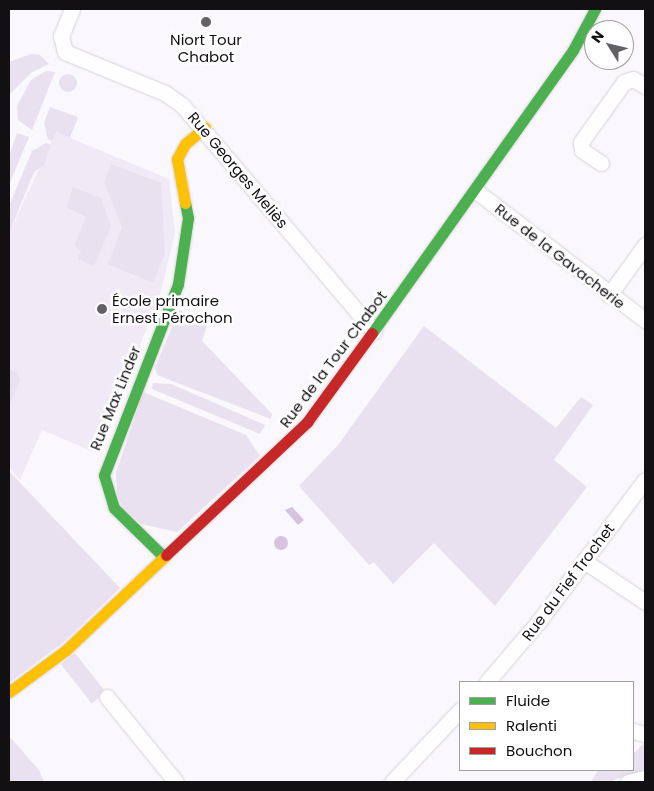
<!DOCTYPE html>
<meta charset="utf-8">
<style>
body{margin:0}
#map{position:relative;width:654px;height:791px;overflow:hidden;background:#faf7fd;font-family:Poppins,sans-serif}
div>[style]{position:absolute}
.built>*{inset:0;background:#f0eaf6}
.green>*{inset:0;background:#e9e0f0;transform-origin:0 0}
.round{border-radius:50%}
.water>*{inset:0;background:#d4c3e1}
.roads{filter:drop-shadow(0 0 1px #d6d4d8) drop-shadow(0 0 1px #d6d4d8)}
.street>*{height:15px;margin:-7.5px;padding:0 7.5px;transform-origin:7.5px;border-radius:7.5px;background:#fefeff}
.fast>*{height:11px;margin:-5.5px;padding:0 5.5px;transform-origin:5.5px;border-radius:5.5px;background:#4caf50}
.slow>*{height:11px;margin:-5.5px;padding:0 5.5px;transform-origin:5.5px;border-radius:5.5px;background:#ffc107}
.jam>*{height:11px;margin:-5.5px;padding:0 5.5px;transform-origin:5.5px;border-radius:5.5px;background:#c62828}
.dots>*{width:14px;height:14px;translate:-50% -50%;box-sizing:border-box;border:2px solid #fff;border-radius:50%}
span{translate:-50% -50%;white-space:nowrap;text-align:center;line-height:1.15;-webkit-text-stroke:5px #fff;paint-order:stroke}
.poi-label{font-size:15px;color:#131014}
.left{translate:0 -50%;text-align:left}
.street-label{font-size:15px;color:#131014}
.frame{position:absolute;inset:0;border:10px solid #131014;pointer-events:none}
.legend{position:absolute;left:459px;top:681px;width:175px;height:90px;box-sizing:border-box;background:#fff;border:1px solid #a19fa1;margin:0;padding:6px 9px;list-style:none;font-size:15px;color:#131014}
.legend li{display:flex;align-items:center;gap:10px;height:25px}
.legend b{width:25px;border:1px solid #a19fa1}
.north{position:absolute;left:584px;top:20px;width:50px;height:50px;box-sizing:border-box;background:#fff;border:1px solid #a19fa1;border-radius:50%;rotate:306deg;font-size:14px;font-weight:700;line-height:20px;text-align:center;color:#131014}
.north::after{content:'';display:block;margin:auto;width:18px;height:22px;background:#646166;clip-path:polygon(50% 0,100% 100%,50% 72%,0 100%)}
</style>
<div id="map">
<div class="built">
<div style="clip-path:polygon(56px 132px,169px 179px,175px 233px,159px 299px,135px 357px,125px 360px,121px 370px,116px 382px,121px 385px,94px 452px,42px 430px,20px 480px,9px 467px,9px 233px)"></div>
</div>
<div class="green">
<div style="clip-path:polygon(31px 54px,40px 55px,49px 64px,32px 72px,9px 95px,9px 62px)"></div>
<div style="clip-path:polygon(46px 71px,55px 72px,32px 130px,18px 120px,17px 106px,31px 80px)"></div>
<div class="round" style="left:59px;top:74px;width:18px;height:18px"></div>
<div style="clip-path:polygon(50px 107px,78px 117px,70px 138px,56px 132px,52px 141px,48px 139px,44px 123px)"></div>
<div style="clip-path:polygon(17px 133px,29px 137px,9px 185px,9px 156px)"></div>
<div style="clip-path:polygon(46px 143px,51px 145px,44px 165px,34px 172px,9px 233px,9px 206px,32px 151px)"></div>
<div style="clip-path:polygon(111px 164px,161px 183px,165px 254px,153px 283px,108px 264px,122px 227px,104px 182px)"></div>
<div style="clip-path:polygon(73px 187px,101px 198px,111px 226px,94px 266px,78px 259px,81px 250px,74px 246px,86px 217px,66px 207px)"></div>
<div style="clip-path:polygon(179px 310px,208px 322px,202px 341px,272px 414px,271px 419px,157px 375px,155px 368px)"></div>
<div style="clip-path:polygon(424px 326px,556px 428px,581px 397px,593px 405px,554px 460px,587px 487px,495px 606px,434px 543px,393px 584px,374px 562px,369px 565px,299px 486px,338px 445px)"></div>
<div style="clip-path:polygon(9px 370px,17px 372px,20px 380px,9px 406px)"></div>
<div style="clip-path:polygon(153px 383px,171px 384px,265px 425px,260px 434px,152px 389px)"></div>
<div style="clip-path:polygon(143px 392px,246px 435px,260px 456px,177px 532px,141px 524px,123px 508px,117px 494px,116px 473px)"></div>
<div style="clip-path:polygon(9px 471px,120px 588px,65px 641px,9px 683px)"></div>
<div style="left:75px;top:653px;width:50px;height:18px;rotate:52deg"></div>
<div style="clip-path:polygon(9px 736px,39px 770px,44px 782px,9px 782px)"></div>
<div style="clip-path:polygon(645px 742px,645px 770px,608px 782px,591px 782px,598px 770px,633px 770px,633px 754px)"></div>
</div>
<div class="water">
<div style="clip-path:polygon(292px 507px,304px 520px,298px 525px,285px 510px)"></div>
<div class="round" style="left:274px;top:536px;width:14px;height:14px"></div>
</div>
<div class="roads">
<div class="street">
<div style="left:72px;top:9px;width:29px;rotate:112deg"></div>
<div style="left:61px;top:36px;width:16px;rotate:76deg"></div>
<div style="left:65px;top:52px;width:108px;rotate:22.3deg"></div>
<div style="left:165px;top:93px;width:21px;rotate:35deg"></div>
<div style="left:182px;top:105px;width:297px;rotate:49.7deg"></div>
<div style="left:601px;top:163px;width:23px;rotate:-146deg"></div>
<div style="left:582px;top:150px;width:8px;rotate:-97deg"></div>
<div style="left:581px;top:142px;width:74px;rotate:-54.4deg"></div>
<div style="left:624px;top:82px;width:9px;rotate:-18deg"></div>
<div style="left:633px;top:79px;width:14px;rotate:30deg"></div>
<div style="left:476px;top:191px;width:213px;rotate:37.4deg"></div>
<div style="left:609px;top:295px;width:62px;rotate:-54.2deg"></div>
<div style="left:584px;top:561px;width:73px;rotate:33.9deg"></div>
<div style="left:487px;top:682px;width:80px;rotate:-49.6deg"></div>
<div style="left:539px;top:621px;width:176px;rotate:-53.1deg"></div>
<div style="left:107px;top:697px;width:109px;rotate:50.9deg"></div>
<div style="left:633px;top:731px;width:12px;rotate:14deg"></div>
<div style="left:392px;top:782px;width:99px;rotate:-46.6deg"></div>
<div style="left:628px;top:782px;width:17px;rotate:-13deg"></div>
</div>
<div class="fast">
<div style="left:372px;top:333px;width:347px;rotate:-54.6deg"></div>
<div style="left:573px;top:50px;width:47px;rotate:-61.8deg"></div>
<div style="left:163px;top:556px;width:69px;rotate:-135.6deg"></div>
<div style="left:114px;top:508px;width:34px;rotate:-107deg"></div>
<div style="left:104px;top:475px;width:205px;rotate:-68.8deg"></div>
<div style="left:178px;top:284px;width:67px;rotate:-81.4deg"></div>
<div style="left:188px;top:218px;width:15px;rotate:-101deg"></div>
</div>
<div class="slow">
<div style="left:185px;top:203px;width:45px;rotate:-100.3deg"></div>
<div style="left:177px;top:159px;width:17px;rotate:-62deg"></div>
<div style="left:185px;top:144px;width:26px;rotate:-40deg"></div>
<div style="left:9px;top:692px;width:71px;rotate:-36.4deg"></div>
<div style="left:66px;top:650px;width:138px;rotate:-43.5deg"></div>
</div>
<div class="jam">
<div style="left:166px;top:555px;width:194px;rotate:-43.3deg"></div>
<div style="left:307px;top:422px;width:110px;rotate:-53.9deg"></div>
</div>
</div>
<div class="dots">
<div style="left:206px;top:22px;background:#646166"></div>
<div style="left:102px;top:309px;background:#646166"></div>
</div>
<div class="poi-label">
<span style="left:206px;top:48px">Niort Tour<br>Chabot</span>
<span class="left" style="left:112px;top:309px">École primaire<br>Ernest Pérochon</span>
</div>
<div class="street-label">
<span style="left:238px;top:170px;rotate:50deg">Rue Georges Meliès</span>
<span style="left:560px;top:256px;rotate:38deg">Rue de la Gavacherie</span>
<span style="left:333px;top:359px;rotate:-53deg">Rue de la Tour Chabot</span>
<span style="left:115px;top:398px;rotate:-68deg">Rue Max Linder</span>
<span style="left:568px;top:582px;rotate:-53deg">Rue du Fief Trochet</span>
</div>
<div class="frame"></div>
<ul class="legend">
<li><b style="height:6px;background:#4caf50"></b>Fluide</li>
<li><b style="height:6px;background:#ffc107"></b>Ralenti</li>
<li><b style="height:6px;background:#c62828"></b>Bouchon</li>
</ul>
<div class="north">N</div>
</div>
